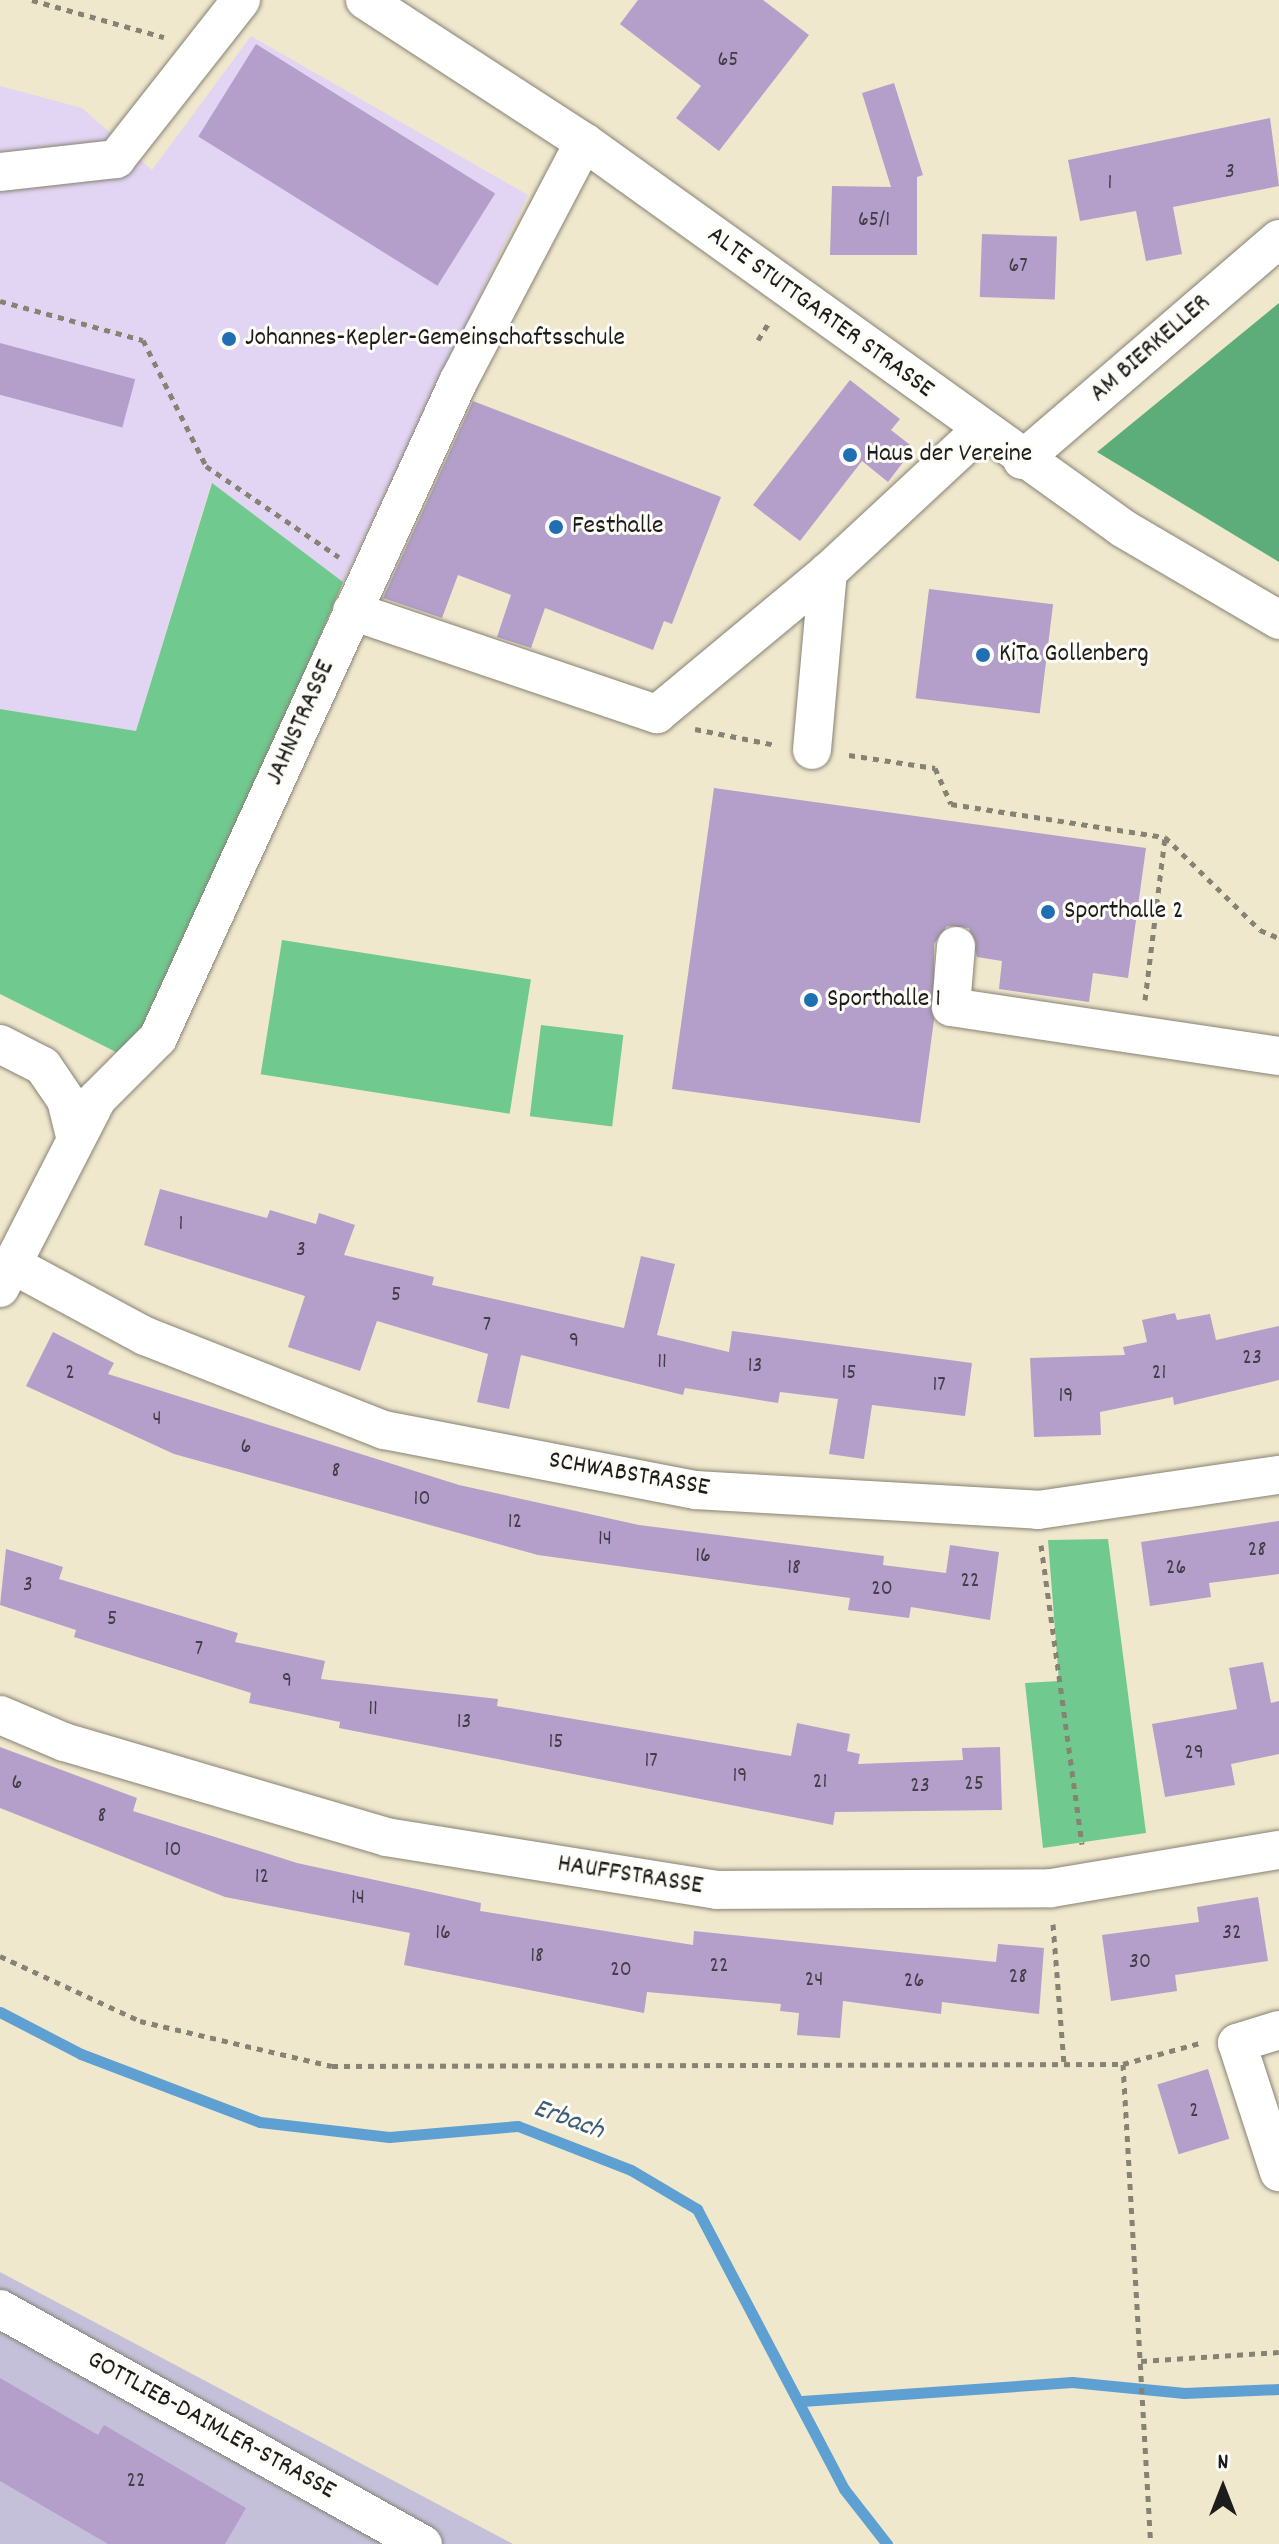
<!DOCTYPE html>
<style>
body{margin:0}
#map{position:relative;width:1279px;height:2544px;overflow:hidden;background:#f0e8cd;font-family:Dekko,sans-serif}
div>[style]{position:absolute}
.built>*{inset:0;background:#e2d4f3}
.industrial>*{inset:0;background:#c5c0da}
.green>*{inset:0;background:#70c98f;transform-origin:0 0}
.forest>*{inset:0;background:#5cad7a}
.stream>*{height:11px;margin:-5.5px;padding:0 5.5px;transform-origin:5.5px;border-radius:5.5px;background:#5da0d1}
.building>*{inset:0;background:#b39fc9;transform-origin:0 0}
.path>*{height:5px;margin-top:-2.5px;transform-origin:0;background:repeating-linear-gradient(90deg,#868274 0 6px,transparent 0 12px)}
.roads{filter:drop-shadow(0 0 2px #868274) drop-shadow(0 0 2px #868274)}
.minor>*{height:38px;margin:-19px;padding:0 19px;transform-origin:19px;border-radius:19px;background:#fff}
.dots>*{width:22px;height:22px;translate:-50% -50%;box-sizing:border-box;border:4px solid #fdfcf7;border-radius:50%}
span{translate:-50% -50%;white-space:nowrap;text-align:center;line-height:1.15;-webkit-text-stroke:6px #fdfcf7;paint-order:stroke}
.number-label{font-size:22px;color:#423d47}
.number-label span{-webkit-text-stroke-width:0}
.street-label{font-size:26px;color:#1c1c1c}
.poi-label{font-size:26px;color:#1c1c1c}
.left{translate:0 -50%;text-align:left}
.water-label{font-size:28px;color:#3c5e76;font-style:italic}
.north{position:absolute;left:1183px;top:2448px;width:80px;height:80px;-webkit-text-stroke:6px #fdfcf7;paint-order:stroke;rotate:0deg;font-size:22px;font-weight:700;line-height:32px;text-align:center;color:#1c1c1c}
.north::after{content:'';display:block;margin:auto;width:28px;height:36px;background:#1c1c1c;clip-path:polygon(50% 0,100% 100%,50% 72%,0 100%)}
</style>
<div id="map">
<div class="built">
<div style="clip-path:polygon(251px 36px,528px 195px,343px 582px,211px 484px,136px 731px,0 709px,0 86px,82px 108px,152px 170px)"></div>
</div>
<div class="industrial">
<div style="clip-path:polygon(0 2272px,513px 2544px,0 2544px)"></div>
</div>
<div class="green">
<div style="clip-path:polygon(212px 483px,343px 582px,161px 1011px,120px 1054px,0 994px,0 709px,136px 731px)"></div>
<div style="left:282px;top:940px;width:252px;height:136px;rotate:9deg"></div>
<div style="left:541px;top:1025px;width:83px;height:92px;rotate:7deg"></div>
<div style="clip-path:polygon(1108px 1539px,1146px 1833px,1043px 1848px,1025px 1683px,1059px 1681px,1048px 1540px)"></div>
</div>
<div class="forest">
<div style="clip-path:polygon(1279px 303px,1279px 562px,1097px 452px)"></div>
</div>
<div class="stream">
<div style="left:0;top:2012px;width:91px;rotate:27.4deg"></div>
<div style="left:81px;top:2054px;width:191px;rotate:20.8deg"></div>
<div style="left:260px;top:2122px;width:130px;rotate:6.6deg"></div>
<div style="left:389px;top:2137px;width:129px;rotate:-4.9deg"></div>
<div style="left:518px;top:2126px;width:121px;rotate:21.3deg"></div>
<div style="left:631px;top:2170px;width:77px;rotate:30.6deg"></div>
<div style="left:697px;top:2209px;width:316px;rotate:62.3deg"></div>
<div style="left:844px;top:2489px;width:70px;rotate:52deg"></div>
<div style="left:802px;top:2401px;width:271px;rotate:-4deg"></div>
<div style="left:1072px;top:2382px;width:113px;rotate:5.6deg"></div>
<div style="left:1184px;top:2393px;width:95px;rotate:-2.4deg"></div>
</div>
<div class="building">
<div style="clip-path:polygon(638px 0,763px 0,809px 35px,719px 151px,676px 118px,701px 86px,620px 24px)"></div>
<div style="left:256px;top:44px;width:282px;height:109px;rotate:32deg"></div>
<div style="clip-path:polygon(894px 83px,923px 175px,917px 177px,917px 255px,830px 255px,832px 186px,891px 187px,862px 93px)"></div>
<div style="clip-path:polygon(1270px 118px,1279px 186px,1173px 207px,1182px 254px,1146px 261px,1136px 211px,1080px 221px,1068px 160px)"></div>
<div style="left:982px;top:234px;width:75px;height:63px;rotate:2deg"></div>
<div style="left:0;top:343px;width:140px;height:50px;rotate:15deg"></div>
<div style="clip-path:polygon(850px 380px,900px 419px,891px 430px,914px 448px,888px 482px,862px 461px,800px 541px,753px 505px)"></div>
<div style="clip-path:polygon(473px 401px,721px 497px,672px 624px,664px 621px,653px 650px,545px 608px,531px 648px,497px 637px,511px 595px,458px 575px,442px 618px,383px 598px)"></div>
<div style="left:929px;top:589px;width:125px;height:110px;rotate:7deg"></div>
<div style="clip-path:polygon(714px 788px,1146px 848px,1128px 978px,1093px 973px,1089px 1002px,999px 989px,1002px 961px,977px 957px,969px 928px,947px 926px,934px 944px,934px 1020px,920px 1123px,672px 1089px)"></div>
<div style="clip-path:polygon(160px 1189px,267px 1218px,270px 1210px,316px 1224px,319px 1213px,355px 1225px,344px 1255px,434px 1277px,432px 1285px,624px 1328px,641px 1256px,675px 1264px,657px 1335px,729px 1352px,732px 1331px,972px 1363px,965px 1416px,872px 1405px,864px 1459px,829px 1454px,838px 1399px,780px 1392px,778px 1403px,685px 1388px,683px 1395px,521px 1355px,509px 1409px,477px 1402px,488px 1354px,377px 1321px,360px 1371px,288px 1347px,305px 1296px,144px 1245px)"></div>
<div style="clip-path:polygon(1175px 1313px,1177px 1320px,1210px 1314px,1216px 1340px,1279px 1326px,1279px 1380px,1174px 1405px,1173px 1397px,1100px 1412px,1101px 1435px,1034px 1437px,1030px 1358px,1125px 1355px,1123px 1347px,1147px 1342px,1142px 1320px)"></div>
<div style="clip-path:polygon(53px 1332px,114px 1363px,108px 1374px,459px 1485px,639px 1525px,884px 1556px,883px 1565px,946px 1573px,950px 1545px,999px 1552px,990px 1620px,911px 1607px,909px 1618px,848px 1610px,850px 1598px,538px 1555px,174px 1454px,26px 1386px)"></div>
<div style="clip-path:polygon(1279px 1521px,1279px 1574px,1209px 1583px,1211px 1597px,1150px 1606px,1141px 1542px)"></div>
<div style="clip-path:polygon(6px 1549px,63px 1567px,59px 1579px,238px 1633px,235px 1642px,325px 1661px,321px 1679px,498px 1699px,497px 1706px,791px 1756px,797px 1723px,850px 1734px,847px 1751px,860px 1754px,858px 1764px,963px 1760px,962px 1748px,1000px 1747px,1002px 1810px,835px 1812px,833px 1825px,339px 1728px,340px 1722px,249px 1703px,251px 1693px,74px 1637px,76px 1630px,0 1605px)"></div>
<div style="clip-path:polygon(1263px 1662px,1271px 1703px,1279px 1701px,1279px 1754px,1231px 1764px,1235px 1785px,1165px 1797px,1152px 1724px,1237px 1709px,1229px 1668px)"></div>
<div style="clip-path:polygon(0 1747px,137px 1798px,133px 1811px,297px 1863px,481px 1903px,480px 1911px,693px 1945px,694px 1931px,996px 1962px,998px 1944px,1044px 1948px,1039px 2014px,942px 2002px,941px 2014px,843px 2001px,840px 2038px,797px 2035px,799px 2013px,780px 2011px,781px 2004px,647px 1992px,644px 2013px,404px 1965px,410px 1933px,225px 1897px,0 1808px)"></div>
<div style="clip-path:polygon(1258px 1897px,1268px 1961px,1175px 1975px,1177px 1991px,1111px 2001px,1102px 1935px,1199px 1922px,1197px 1907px)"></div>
<div style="left:1208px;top:2069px;width:73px;height:53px;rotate:73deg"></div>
<div style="clip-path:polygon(0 2378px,98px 2435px,104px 2425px,246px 2508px,225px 2544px,108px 2544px,0 2481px)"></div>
</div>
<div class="path">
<div style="left:32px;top:0;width:137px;rotate:15.7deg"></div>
<div style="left:0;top:301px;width:148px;rotate:15.3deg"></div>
<div style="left:143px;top:340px;width:141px;rotate:63.4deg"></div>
<div style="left:206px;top:466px;width:161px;rotate:34.4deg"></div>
<div style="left:758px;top:340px;width:22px;rotate:-58deg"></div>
<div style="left:695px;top:729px;width:83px;rotate:11.2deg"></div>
<div style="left:849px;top:755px;width:87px;rotate:8.6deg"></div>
<div style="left:935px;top:768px;width:39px;rotate:66deg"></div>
<div style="left:951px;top:804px;width:217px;rotate:8.8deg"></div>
<div style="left:1165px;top:837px;width:133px;rotate:44.4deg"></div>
<div style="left:1260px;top:930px;width:21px;rotate:23deg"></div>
<div style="left:1145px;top:1000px;width:164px;rotate:-83deg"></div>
<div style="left:1041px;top:1545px;width:302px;rotate:82.2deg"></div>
<div style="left:1053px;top:1924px;width:139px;rotate:85.5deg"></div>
<div style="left:0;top:1956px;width:154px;rotate:24.9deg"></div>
<div style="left:140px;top:2021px;width:197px;rotate:13.2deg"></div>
<div style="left:332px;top:2066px;width:791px;rotate:-0.14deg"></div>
<div style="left:1123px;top:2064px;width:80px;rotate:-15.3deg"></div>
<div style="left:1123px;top:2064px;width:481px;rotate:86.7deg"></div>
<div style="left:1141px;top:2361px;width:138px;rotate:-3.7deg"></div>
</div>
<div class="roads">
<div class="minor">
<div style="left:365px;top:0;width:261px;rotate:33deg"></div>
<div style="left:584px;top:142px;width:664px;rotate:35.63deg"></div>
<div style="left:1124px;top:529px;width:180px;rotate:30.4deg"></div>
<div style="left:0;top:172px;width:117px;rotate:-6.4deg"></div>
<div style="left:116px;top:159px;width:202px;rotate:-51.8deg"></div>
<div style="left:1022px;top:460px;width:339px;rotate:-40.7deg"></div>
<div style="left:352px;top:611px;width:322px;rotate:18.7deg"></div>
<div style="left:657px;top:714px;width:222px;rotate:-39.7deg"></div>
<div style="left:828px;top:572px;width:209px;rotate:-42.9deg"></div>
<div style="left:812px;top:750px;width:179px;rotate:-84.9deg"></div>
<div style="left:956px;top:946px;width:61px;rotate:94.7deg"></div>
<div style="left:951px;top:1007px;width:332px;rotate:8.5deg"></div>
<div style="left:0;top:1044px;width:48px;rotate:27.1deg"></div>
<div style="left:43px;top:1066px;width:41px;rotate:55.9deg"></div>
<div style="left:66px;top:1100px;width:37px;rotate:76deg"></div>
<div style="left:15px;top:1266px;width:148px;rotate:28.3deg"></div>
<div style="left:145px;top:1336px;width:257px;rotate:21.5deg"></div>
<div style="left:384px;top:1430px;width:317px;rotate:10.9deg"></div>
<div style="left:695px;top:1490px;width:344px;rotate:3.3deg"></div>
<div style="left:1038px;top:1510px;width:244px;rotate:-8.3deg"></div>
<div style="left:0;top:1288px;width:212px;rotate:-62.8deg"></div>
<div style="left:97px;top:1099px;width:86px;rotate:-45deg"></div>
<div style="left:158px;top:1038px;width:721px;rotate:-65.42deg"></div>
<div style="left:458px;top:382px;width:271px;rotate:-62.3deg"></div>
<div style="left:0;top:1715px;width:69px;rotate:22.9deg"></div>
<div style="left:64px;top:1742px;width:336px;rotate:16.4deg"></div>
<div style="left:386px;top:1837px;width:334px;rotate:9.1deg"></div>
<div style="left:716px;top:1890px;width:335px;rotate:-0.3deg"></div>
<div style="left:1051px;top:1888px;width:231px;rotate:-9.5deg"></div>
<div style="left:1279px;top:2030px;width:44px;rotate:162.8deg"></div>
<div style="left:1237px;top:2043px;width:136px;rotate:72deg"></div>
<div style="left:0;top:2309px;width:484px;rotate:29.1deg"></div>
</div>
</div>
<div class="dots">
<div style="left:229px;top:339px;background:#1f6fb2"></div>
<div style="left:850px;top:455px;background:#1f6fb2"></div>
<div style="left:556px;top:527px;background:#1f6fb2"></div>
<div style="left:983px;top:655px;background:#1f6fb2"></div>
<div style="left:1048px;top:912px;background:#1f6fb2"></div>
<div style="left:811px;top:1000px;background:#1f6fb2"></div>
</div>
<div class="number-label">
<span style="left:728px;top:61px">65</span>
<span style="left:1230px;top:173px">3</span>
<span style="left:1110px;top:184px">1</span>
<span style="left:874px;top:221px">65/1</span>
<span style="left:1018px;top:267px">67</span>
<span style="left:181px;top:1225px">1</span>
<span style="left:301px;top:1251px">3</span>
<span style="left:396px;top:1296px">5</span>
<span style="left:487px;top:1326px">7</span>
<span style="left:574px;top:1342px">9</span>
<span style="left:1252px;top:1359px">23</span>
<span style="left:662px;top:1363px">11</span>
<span style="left:755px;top:1367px">13</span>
<span style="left:70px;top:1374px">2</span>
<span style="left:849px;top:1374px">15</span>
<span style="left:1159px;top:1374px">21</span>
<span style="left:939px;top:1386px">17</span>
<span style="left:1066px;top:1397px">19</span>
<span style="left:157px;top:1420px">4</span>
<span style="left:246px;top:1448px">6</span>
<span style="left:336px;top:1472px">8</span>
<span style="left:422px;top:1500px">10</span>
<span style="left:515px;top:1523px">12</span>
<span style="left:605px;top:1540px">14</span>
<span style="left:1257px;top:1551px">28</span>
<span style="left:703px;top:1557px">16</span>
<span style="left:794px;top:1569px">18</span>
<span style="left:1176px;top:1569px">26</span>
<span style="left:970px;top:1582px">22</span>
<span style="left:28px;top:1586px">3</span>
<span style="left:882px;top:1590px">20</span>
<span style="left:112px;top:1620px">5</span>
<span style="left:199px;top:1650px">7</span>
<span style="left:287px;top:1682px">9</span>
<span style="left:373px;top:1710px">11</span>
<span style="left:464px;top:1723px">13</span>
<span style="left:556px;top:1743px">15</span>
<span style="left:1194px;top:1754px">29</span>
<span style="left:651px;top:1762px">17</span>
<span style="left:740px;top:1777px">19</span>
<span style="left:820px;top:1783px">21</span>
<span style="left:17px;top:1784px">6</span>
<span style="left:974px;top:1785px">25</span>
<span style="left:920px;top:1787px">23</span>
<span style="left:102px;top:1817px">8</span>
<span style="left:173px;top:1851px">10</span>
<span style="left:262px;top:1878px">12</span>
<span style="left:358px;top:1899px">14</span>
<span style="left:443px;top:1934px">16</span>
<span style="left:1232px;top:1934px">32</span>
<span style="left:537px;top:1957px">18</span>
<span style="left:1140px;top:1963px">30</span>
<span style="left:719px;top:1967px">22</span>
<span style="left:621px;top:1971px">20</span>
<span style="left:1018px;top:1978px">28</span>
<span style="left:814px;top:1981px">24</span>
<span style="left:914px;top:1982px">26</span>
<span style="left:1194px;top:2112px">2</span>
<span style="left:136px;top:2482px">22</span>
</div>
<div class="street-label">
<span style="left:820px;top:313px;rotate:36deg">ALTE STUTTGARTER STRASSE</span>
<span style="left:1151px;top:349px;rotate:-41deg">AM BIERKELLER</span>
<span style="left:301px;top:723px;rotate:-66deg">JAHNSTRASSE</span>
<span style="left:629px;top:1475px;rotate:10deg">SCHWABSTRASSE</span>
<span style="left:630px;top:1876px;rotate:9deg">HAUFFSTRASSE</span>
<span style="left:211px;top:2426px;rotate:29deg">GOTTLIEB-DAIMLER-STRASSE</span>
</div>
<div class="poi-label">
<span class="left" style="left:245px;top:339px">Johannes-Kepler-Gemeinschaftsschule</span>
<span class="left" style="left:866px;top:455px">Haus der Vereine</span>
<span class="left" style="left:572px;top:527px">Festhalle</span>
<span class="left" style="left:999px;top:655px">KiTa Gollenberg</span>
<span class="left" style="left:1064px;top:912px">Sporthalle 2</span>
<span class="left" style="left:827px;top:1000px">Sporthalle 1</span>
</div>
<div class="water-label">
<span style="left:568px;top:2121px;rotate:20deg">Erbach</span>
</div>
<div class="north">N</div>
</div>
